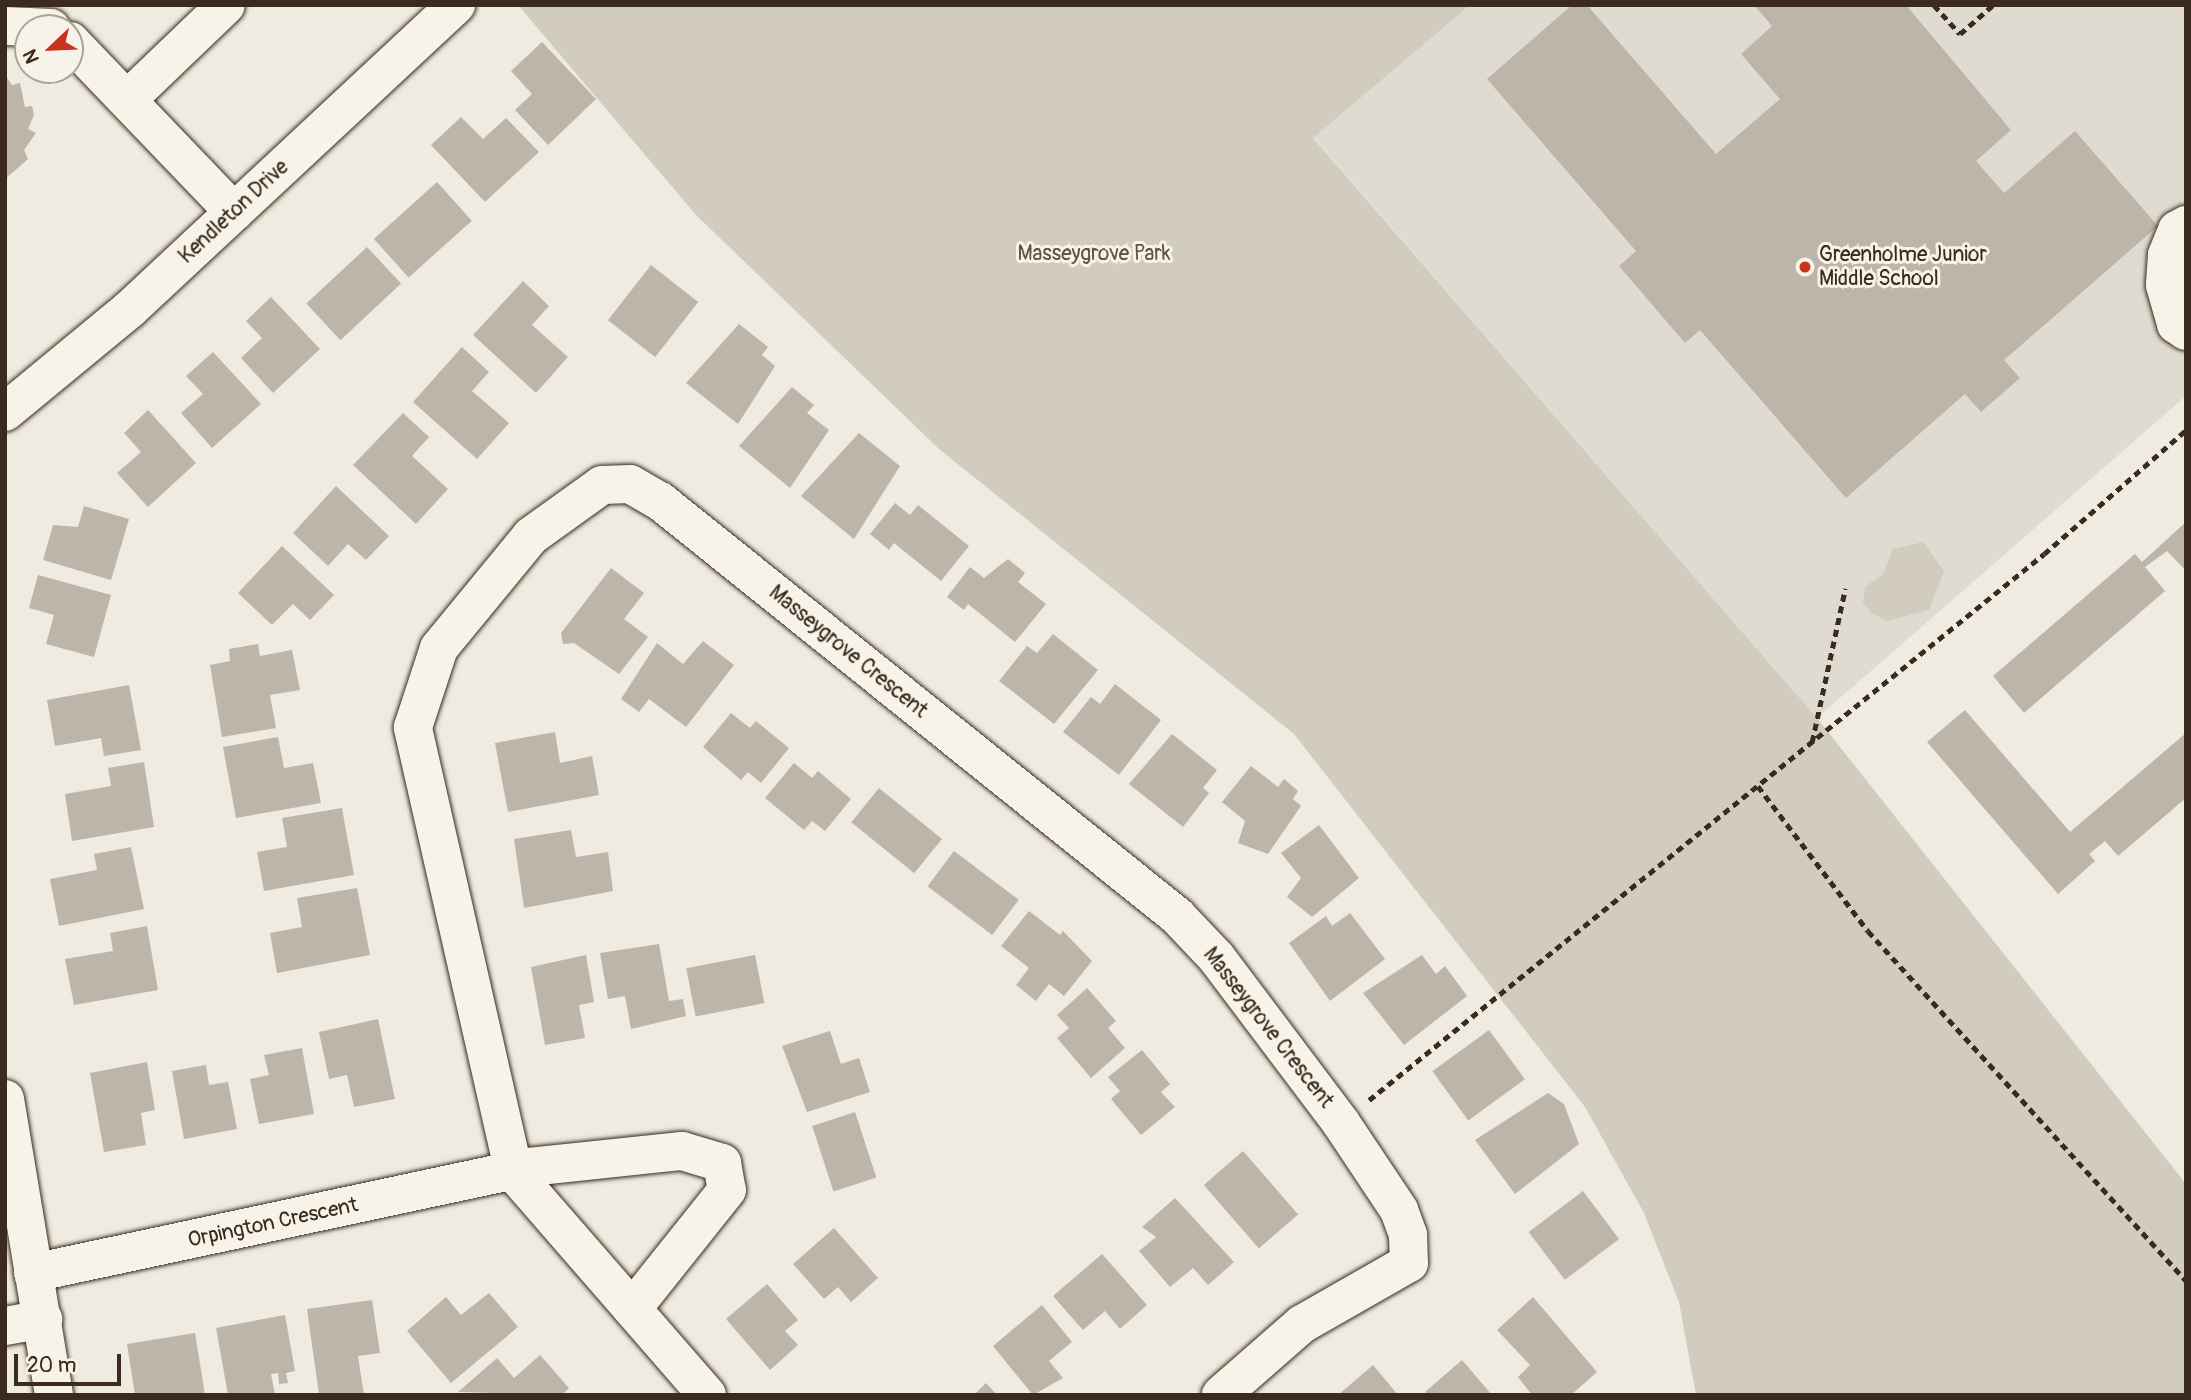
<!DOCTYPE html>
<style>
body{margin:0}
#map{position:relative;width:2191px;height:1400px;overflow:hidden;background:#efebe0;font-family:Pangolin,sans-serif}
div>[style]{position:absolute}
.built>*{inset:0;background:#e0dbd0}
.green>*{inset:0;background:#d1cbc0}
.building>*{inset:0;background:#bdb5aa;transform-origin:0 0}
.path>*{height:4.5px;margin-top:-2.25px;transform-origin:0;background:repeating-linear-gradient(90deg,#3b2a1e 0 7px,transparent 0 12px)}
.roads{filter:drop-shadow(0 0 2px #3b2a1e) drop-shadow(0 0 2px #3b2a1e)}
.minor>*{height:38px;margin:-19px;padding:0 19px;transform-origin:19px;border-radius:19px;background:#f7f3e8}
.dots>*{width:19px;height:19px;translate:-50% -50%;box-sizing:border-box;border:4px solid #f7f3e8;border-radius:50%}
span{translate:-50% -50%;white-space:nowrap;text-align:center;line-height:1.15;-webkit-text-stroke:6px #f7f3e8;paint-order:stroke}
.street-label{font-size:21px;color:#3b2a1e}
.park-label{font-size:21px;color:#605246}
.poi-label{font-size:21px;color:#3b2a1e}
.left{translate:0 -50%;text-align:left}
.frame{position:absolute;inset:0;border:7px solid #3b2a1e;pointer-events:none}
.north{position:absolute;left:14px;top:14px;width:70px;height:70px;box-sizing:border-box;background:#f7f3e8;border:2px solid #aca397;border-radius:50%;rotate:247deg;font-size:19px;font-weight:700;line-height:28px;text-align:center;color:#3b2a1e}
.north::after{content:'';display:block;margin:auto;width:24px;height:32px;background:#c8321e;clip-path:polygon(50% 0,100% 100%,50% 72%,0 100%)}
.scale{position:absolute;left:14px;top:1354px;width:107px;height:32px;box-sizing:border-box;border:4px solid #3b2a1e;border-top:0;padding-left:9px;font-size:21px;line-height:24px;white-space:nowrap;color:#3b2a1e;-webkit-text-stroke:5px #f7f3e8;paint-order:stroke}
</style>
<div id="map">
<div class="built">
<div style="clip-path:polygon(1470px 5px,2186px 5px,2186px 396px,1817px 718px,1313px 137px)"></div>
</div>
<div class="green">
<div style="clip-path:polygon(518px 5px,1470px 5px,1313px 138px,1817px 718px,2186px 1184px,2186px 1395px,1696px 1395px,1679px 1302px,1644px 1213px,1585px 1107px,1294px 734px,939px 449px,696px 215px)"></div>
<div style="clip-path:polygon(1923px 542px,1944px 571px,1929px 610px,1887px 621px,1872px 613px,1863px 603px,1865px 587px,1883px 574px,1893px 549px)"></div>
</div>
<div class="building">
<div style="clip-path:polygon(1572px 5px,1587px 5px,1716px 154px,1780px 99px,1741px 54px,1772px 26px,1754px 5px,1906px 5px,2011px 130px,1976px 161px,2004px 193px,2075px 131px,2158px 226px,2004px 360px,2020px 378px,1981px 412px,1965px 394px,1846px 498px,1700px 330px,1685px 343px,1619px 266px,1636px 251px,1487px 79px)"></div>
<div style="clip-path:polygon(542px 42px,596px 99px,548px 145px,515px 110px,532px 94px,511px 71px)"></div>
<div style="clip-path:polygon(5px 75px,12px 85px,20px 83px,25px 107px,32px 106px,34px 115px,28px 129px,36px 133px,24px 150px,28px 159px,5px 179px)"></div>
<div style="clip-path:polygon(461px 117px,483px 139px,506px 118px,539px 152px,485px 202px,431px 145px)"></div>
<div style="left:437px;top:182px;width:52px;height:85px;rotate:48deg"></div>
<div style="left:367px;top:247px;width:50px;height:83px;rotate:47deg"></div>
<div style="left:651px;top:265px;width:60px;height:70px;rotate:38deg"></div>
<div style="clip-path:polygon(523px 281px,549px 306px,532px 325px,568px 357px,536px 393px,473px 335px)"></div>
<div style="clip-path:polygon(271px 297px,320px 349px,273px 393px,241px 358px,262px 338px,246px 321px)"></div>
<div style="clip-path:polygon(739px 324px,768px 347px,762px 355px,775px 366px,738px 424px,686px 383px)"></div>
<div style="clip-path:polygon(462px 347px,489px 372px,472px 391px,509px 423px,477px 459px,413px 402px)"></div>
<div style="clip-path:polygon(213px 352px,261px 404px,212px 448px,181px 413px,203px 394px,186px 376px)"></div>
<div style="clip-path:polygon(792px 387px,814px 405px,807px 413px,829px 430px,790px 488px,739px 446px)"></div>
<div style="clip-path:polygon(148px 410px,196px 463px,148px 507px,117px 473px,141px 452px,124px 433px)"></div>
<div style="clip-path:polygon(403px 413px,429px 437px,412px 456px,448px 489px,416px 524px,353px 465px)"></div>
<div style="clip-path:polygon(859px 433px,900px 466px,854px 539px,801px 496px)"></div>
<div style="clip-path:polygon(336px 486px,389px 536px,366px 560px,348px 544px,328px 566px,293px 533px)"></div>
<div style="clip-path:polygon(895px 503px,910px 515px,918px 505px,969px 546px,941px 581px,894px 543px,889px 550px,870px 534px)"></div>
<div style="clip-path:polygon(84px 506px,129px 519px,111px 580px,43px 560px,53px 525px,78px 527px)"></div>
<div style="clip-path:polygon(2186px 522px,2186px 571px,2167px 551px,2145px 567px,2165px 591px,2024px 713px,1993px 676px,2135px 554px,2142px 562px)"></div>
<div style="clip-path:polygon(282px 546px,334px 595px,310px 620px,293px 604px,272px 625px,238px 593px)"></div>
<div style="clip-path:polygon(1008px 559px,1025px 573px,1018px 582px,1046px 604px,1015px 642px,968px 604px,964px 610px,947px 597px,970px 567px,984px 578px)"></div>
<div style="clip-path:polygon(611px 568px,644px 593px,624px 619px,648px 637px,619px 674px,574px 643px,563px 644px,561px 633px)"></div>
<div style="clip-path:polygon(38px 575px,111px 595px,94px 657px,46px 644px,54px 615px,29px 608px)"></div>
<div style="clip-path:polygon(1053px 634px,1098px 670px,1054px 724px,999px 681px,1027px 646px,1037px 653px)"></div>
<div style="clip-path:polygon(703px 641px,734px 665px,686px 727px,649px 699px,639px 712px,621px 699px,657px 643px,683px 664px)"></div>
<div style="clip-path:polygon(258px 644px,260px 656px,292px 650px,300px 690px,270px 695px,276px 728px,222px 737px,210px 665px,230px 661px,229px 649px)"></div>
<div style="clip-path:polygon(1115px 684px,1161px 720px,1119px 775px,1063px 732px,1091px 697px,1100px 704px)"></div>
<div style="clip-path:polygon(129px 685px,141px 750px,104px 756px,101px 738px,55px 746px,47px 700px)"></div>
<div style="clip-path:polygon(1965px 710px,2070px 832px,2186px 733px,2186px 798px,2118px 856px,2105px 841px,2089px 854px,2095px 861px,2058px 894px,1927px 742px)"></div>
<div style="clip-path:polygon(731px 713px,750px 728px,756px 721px,789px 748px,761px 783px,748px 772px,741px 780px,703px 747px)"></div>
<div style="clip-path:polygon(555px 732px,560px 763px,592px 756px,599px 795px,508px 812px,495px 743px)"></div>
<div style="clip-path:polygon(1172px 734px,1217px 770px,1203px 788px,1209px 793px,1183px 827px,1129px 784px)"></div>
<div style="clip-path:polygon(278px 737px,284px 768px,313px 763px,321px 803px,236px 818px,223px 747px)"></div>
<div style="clip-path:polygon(144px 762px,154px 827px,72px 841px,65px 794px,111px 786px,108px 768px)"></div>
<div style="clip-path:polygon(794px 763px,812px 778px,818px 771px,851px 799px,825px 831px,812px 821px,804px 830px,765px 798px)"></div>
<div style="clip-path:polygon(1251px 766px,1278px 787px,1284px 779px,1298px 791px,1293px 799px,1301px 806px,1268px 854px,1238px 843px,1245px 821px,1222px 802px)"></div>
<div style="left:879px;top:788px;width:81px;height:44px;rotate:39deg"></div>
<div style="clip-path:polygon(342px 808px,354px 875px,264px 891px,257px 852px,287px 847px,282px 818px)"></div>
<div style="clip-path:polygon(1319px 825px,1359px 878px,1312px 917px,1287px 897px,1301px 878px,1281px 853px)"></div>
<div style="clip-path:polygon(571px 830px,576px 857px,608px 852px,613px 891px,524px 908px,514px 839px)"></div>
<div style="clip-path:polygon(131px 847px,144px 909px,59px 926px,50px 879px,97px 870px,94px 854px)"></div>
<div style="left:954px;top:851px;width:81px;height:44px;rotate:37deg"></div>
<div style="clip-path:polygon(357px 888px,370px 955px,277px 973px,270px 933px,302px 927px,297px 898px)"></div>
<div style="clip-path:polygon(1029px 911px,1060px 935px,1063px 931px,1092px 961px,1064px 996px,1049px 984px,1036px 1001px,1016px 985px,1029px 968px,1001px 946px)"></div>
<div style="clip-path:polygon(1350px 913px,1385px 959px,1330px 1001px,1289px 943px,1326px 916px,1332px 926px)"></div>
<div style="clip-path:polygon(147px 926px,158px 990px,74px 1005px,65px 959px,113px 951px,110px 933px)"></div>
<div style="clip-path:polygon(659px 944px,669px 1001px,683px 999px,686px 1016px,631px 1029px,625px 996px,608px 999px,600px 953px)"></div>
<div style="clip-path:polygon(586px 955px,594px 1002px,579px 1005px,585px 1038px,545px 1045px,531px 967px)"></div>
<div style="left:755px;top:955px;width:49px;height:70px;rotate:79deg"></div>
<div style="clip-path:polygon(1422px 955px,1436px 974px,1445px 966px,1467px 996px,1404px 1045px,1363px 993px)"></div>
<div style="clip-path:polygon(1087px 988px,1116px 1021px,1108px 1028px,1125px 1048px,1091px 1078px,1057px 1038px,1069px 1028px,1057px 1015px)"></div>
<div style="clip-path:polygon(378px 1019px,395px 1099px,354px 1107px,347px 1075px,329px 1079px,319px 1032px)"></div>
<div style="left:1489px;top:1030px;width:61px;height:70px;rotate:54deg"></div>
<div style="clip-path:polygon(830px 1031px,841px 1064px,859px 1058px,870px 1092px,807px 1112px,782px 1046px)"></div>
<div style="clip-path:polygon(302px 1048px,314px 1114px,259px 1124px,250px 1079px,269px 1075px,264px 1055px)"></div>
<div style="clip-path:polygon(1142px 1050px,1170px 1084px,1161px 1092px,1175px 1107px,1141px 1135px,1111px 1099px,1120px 1091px,1108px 1077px)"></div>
<div style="clip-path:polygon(147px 1062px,155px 1110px,141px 1113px,146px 1145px,104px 1152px,90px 1073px)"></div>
<div style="clip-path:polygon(206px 1065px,209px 1085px,228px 1082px,237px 1129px,184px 1139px,172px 1071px)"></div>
<div style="clip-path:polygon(1548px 1093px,1564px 1104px,1579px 1144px,1515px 1194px,1475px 1140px)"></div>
<div style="left:855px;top:1112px;width:69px;height:45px;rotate:72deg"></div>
<div style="left:1243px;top:1151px;width:84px;height:52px;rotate:49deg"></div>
<div style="left:1583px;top:1191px;width:60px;height:68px;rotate:53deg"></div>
<div style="clip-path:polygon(1175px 1198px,1234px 1262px,1208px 1285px,1193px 1268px,1170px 1287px,1139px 1251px,1156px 1237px,1142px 1227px)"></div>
<div style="clip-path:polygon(834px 1228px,878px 1278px,851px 1302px,838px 1287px,824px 1299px,793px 1264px)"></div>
<div style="clip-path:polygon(1102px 1254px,1147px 1305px,1120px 1329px,1105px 1311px,1083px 1330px,1053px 1296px)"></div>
<div style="clip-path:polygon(767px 1284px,798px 1320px,785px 1331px,798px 1345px,770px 1370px,726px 1319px)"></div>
<div style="clip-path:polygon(489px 1293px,518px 1327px,451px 1383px,407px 1331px,446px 1297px,461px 1315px)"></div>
<div style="clip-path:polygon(1533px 1297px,1597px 1372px,1571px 1395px,1532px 1395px,1518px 1377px,1530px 1365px,1497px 1330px)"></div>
<div style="clip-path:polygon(372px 1300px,380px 1353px,358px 1356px,364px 1395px,319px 1395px,307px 1309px)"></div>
<div style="clip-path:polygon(1042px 1305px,1072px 1342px,1049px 1361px,1063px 1378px,1033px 1395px,993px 1346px)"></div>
<div style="clip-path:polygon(285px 1315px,295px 1371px,286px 1373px,288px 1383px,279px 1384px,278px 1373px,271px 1374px,275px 1395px,228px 1395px,216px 1328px)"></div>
<div style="clip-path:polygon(195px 1333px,205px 1395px,135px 1395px,127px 1344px)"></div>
<div style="clip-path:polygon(540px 1355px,569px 1388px,562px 1395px,458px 1392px,497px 1358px,514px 1378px)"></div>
<div style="clip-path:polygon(1462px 1360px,1492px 1395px,1428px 1395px,1425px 1392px)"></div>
<div style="clip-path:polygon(1373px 1365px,1398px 1395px,1338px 1395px)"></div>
<div style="clip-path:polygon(986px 1383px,997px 1395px,974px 1395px)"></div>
</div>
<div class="path">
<div style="left:1934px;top:5px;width:39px;rotate:48deg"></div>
<div style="left:1960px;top:34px;width:44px;rotate:-41.3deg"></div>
<div style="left:1812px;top:742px;width:157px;rotate:-77.8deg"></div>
<div style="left:1758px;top:786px;width:182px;rotate:52.8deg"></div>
<div style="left:1868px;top:931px;width:473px;rotate:47.7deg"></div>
<div style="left:1369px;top:1100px;width:868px;rotate:-38.97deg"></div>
<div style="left:2044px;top:554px;width:189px;rotate:-41.1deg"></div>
</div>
<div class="roads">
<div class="minor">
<div style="left:5px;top:26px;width:46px;rotate:2.5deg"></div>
<div style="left:70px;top:41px;width:237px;rotate:46.2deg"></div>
<div style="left:129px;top:98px;width:134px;rotate:-43.8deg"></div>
<div style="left:2186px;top:225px;width:10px;rotate:151deg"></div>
<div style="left:2177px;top:230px;width:27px;rotate:112deg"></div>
<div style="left:2167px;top:255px;width:30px;rotate:94deg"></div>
<div style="left:2165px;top:285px;width:41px;rotate:74.2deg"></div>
<div style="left:2176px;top:324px;width:12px;rotate:35deg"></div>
<div style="left:5px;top:412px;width:162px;rotate:-39.5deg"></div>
<div style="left:130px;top:309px;width:446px;rotate:-43deg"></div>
<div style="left:5px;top:1099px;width:300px;rotate:80.6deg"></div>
<div style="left:33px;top:1273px;width:507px;rotate:-12.06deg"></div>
<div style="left:529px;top:1167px;width:154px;rotate:-6deg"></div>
<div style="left:682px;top:1151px;width:42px;rotate:16.7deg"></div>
<div style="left:722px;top:1163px;width:27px;rotate:80deg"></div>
<div style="left:727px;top:1190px;width:152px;rotate:128.6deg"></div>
<div style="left:5px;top:1326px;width:39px;rotate:-10deg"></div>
<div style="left:707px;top:1395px;width:294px;rotate:-131deg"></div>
<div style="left:514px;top:1173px;width:457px;rotate:-102.8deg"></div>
<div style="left:413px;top:727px;width:83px;rotate:-71.8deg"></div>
<div style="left:439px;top:648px;width:145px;rotate:-50.6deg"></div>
<div style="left:531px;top:536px;width:87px;rotate:-35.7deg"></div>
<div style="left:602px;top:485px;width:28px;rotate:-2deg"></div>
<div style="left:630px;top:484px;width:34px;rotate:30deg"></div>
<div style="left:660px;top:501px;width:663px;rotate:38.75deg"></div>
<div style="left:1177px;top:916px;width:57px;rotate:46.4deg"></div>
<div style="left:1216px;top:957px;width:208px;rotate:53deg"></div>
<div style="left:1341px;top:1123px;width:105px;rotate:56.3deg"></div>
<div style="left:1399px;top:1210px;width:27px;rotate:70deg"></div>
<div style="left:1408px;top:1235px;width:28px;rotate:88deg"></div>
<div style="left:1409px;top:1263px;width:123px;rotate:150.3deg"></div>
<div style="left:1302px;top:1324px;width:108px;rotate:138.8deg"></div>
</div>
</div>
<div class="dots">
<div style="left:1805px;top:267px;background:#c8321e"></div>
</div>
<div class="street-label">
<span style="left:234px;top:212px;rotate:-43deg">Kendleton Drive</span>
<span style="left:848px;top:652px;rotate:39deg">Masseygrove Crescent</span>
<span style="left:1268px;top:1028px;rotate:52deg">Masseygrove Crescent</span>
<span style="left:273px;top:1223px;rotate:-12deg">Orpington Crescent</span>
</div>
<div class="park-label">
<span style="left:1094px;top:254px">Masseygrove Park</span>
</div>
<div class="poi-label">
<span class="left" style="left:1819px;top:267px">Greenholme Junior<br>Middle School</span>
</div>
<div class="frame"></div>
<div class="north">N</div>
<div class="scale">20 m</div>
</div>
